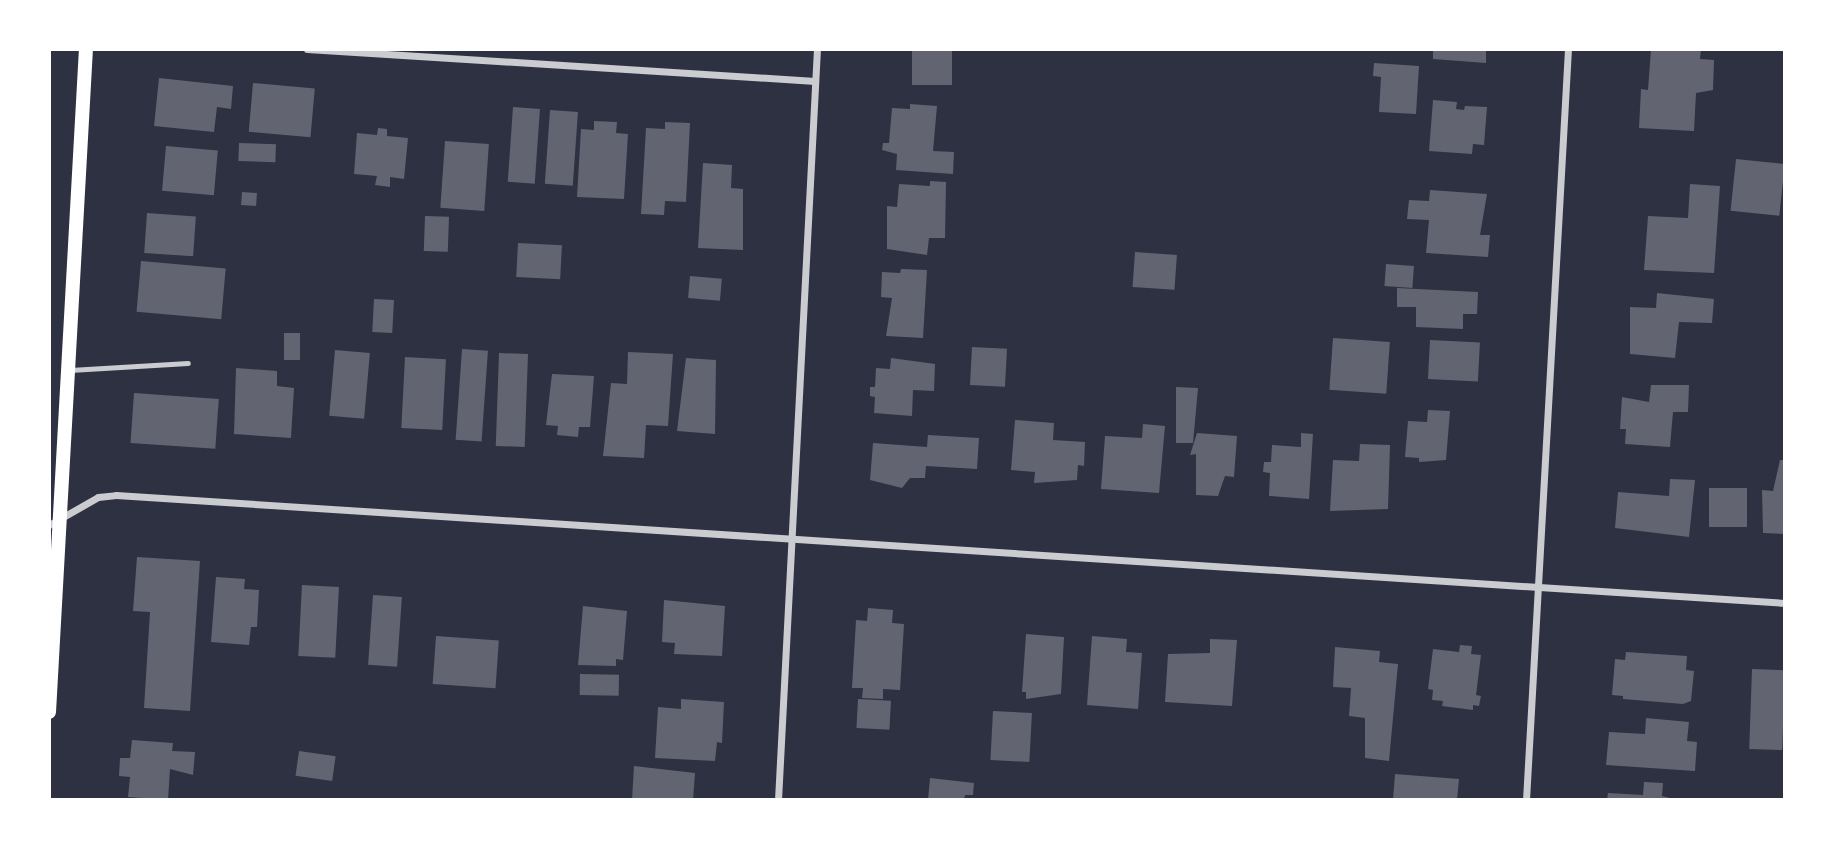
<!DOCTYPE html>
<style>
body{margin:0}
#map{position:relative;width:1834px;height:849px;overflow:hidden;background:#2d3142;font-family:"Open Sans",sans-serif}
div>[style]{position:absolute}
.building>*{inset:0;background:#626471;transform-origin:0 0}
.service>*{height:5px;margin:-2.5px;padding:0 2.5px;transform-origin:2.5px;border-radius:2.5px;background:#caccd0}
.minor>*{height:7px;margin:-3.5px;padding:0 3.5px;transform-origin:3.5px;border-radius:3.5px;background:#caccd0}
.secondary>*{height:14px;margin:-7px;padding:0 7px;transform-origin:7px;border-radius:7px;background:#fff}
span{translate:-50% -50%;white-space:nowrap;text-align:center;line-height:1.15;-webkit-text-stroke:6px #fff;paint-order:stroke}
.frame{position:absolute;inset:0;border:51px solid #fff;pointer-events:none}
</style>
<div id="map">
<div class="building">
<div style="left:912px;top:49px;width:40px;height:36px"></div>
<div style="clip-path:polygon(1433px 49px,1486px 49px,1486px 63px,1433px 59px)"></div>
<div style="clip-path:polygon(1651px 49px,1701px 49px,1700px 59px,1714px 60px,1713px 90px,1696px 93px,1694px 131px,1639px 128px,1641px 89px,1648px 90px)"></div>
<div style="clip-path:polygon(1374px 63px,1419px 66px,1416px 114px,1379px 112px,1381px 77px,1373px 76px)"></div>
<div style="clip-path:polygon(159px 78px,233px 86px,231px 109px,217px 107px,214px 132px,154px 126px)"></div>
<div style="left:253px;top:83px;width:62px;height:49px;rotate:5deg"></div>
<div style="clip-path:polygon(1433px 100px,1457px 102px,1456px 109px,1464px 110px,1465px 106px,1487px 107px,1484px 145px,1473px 144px,1472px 154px,1429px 151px)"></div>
<div style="clip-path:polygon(910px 104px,937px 106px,933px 151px,954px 152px,953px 174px,896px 170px,897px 154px,882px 150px,883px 143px,889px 143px,892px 108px,910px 109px)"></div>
<div style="left:513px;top:107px;width:27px;height:75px;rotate:4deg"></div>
<div style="left:550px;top:110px;width:28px;height:74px;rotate:4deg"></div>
<div style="clip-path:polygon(594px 121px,617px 122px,616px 133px,628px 134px,624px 199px,577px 197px,581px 129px,594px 130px)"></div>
<div style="clip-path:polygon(665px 122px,690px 123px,686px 202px,665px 201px,664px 215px,641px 214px,646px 128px,665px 129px)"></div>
<div style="clip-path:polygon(378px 128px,387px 129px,387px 136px,408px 138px,404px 179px,390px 177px,390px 187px,375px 185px,377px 176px,354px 174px,357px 133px,377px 135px)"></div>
<div style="left:445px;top:141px;width:44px;height:67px;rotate:4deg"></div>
<div style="left:239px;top:143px;width:37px;height:18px;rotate:2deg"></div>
<div style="left:166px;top:146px;width:52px;height:45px;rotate:5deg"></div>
<div style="left:1736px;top:159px;width:49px;height:52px;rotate:6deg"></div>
<div style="clip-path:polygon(703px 163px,732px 165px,731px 188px,743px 189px,743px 250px,698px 248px)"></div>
<div style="clip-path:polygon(930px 181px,946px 182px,945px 238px,929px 238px,927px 255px,887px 249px,887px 206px,897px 207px,899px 184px,930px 186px)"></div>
<div style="clip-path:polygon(1690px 184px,1720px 186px,1714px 273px,1644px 270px,1648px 216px,1688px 218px)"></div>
<div style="clip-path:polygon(1430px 190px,1487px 194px,1480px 235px,1490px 235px,1488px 257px,1426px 253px,1429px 220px,1407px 219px,1409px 200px,1429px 201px)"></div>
<div style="left:242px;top:192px;width:15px;height:13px;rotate:4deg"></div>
<div style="left:147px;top:213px;width:49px;height:40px;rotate:4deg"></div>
<div style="left:425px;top:216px;width:24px;height:35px;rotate:2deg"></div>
<div style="left:518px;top:243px;width:44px;height:34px;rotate:3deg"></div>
<div style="left:1135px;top:252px;width:42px;height:35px;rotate:4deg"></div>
<div style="left:141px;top:261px;width:85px;height:51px;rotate:5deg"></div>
<div style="left:1386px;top:264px;width:28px;height:22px;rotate:4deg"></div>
<div style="clip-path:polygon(901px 269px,927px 270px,923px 338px,886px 336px,892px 298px,881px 297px,882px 272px,900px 273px)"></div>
<div style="left:690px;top:276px;width:32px;height:22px;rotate:5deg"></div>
<div style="clip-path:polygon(1397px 288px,1478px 292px,1477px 314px,1463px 314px,1463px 329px,1416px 327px,1416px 307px,1397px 307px)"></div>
<div style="clip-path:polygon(1657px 293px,1714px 299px,1712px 323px,1679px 322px,1675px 358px,1630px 354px,1630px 307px,1656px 308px)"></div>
<div style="left:374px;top:299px;width:20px;height:33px;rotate:3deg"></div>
<div style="left:284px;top:333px;width:16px;height:27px"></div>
<div style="left:1333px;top:338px;width:57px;height:52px;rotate:4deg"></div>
<div style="left:1430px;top:340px;width:50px;height:39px;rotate:3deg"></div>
<div style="left:972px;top:347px;width:35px;height:38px;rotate:3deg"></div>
<div style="left:462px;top:349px;width:26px;height:91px;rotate:4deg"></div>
<div style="left:335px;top:350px;width:35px;height:66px;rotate:5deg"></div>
<div style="clip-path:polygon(628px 352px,673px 354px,668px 426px,646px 425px,644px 458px,603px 456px,611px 383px,627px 384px)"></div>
<div style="left:499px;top:353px;width:29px;height:93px;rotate:2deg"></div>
<div style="left:405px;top:357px;width:41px;height:71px;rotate:3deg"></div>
<div style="clip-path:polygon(686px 358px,716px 360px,715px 434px,677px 431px)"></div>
<div style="clip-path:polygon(891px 358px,935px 364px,934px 391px,913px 390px,912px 416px,874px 413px,875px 397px,870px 396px,870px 387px,875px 387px,876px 368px,890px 369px)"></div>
<div style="clip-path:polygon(236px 368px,277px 371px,277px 386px,294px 388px,291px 438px,234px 434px)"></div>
<div style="clip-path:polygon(552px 374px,594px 376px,590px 427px,579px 427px,578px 437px,557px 435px,558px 426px,546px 425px)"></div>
<div style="clip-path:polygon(1651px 385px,1689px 385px,1688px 412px,1673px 412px,1670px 447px,1625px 444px,1626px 429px,1620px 429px,1622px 397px,1649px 402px)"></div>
<div style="clip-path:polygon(1176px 387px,1198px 388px,1193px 443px,1176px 443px)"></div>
<div style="left:134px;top:393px;width:85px;height:50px;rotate:4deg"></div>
<div style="clip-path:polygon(1428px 410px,1450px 411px,1446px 460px,1419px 462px,1419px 458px,1405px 457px,1408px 421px,1427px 422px)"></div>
<div style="clip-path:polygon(1015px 420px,1054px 423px,1053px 440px,1085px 442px,1084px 466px,1078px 465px,1077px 480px,1034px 483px,1035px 472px,1011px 470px)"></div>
<div style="clip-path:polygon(1143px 424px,1165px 426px,1159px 493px,1101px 489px,1105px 436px,1142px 438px)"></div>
<div style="clip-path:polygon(1197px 433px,1237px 436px,1234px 477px,1225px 476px,1218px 496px,1196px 495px,1196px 454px,1190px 455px)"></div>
<div style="clip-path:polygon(1301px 433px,1313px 434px,1309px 499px,1269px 496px,1270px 473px,1263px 472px,1264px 462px,1271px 462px,1272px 445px,1301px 447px)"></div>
<div style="clip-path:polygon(928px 435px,979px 438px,977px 469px,926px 466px,925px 478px,910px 478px,902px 488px,870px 480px,873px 443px,927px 447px)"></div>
<div style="clip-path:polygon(1360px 444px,1390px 445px,1388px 509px,1330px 511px,1333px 460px,1359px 461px)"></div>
<div style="clip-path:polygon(1780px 460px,1785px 460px,1785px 534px,1763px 533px,1762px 490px,1773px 491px)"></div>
<div style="clip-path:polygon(1670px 479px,1695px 480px,1689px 537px,1615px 528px,1618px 492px,1669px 496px)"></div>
<div style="left:1709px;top:488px;width:38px;height:39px"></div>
<div style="clip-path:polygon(137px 557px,200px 561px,190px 711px,144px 708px,150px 612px,133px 611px)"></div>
<div style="clip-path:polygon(216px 577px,245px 579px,244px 589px,259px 590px,257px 627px,251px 627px,249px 645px,211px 642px)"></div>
<div style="left:302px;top:585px;width:37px;height:71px;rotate:3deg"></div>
<div style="left:373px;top:595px;width:29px;height:70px;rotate:4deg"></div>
<div style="clip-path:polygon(664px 600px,725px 606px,722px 656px,674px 654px,675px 643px,662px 642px)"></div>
<div style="clip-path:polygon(583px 606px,627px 611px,623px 660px,616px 659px,616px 666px,578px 665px)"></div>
<div style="clip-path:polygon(868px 608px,893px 610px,892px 623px,904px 624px,900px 690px,883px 689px,883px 699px,862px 698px,863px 688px,852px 688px,856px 620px,867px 621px)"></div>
<div style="clip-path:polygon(1026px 634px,1064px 637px,1061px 694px,1026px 699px,1026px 692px,1022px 692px)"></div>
<div style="left:436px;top:636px;width:63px;height:48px;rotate:4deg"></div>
<div style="clip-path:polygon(1092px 636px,1127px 639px,1126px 652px,1142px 653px,1138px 709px,1087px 705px)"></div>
<div style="clip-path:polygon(1210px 639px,1237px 640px,1232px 706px,1165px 702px,1168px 654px,1210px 653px)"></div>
<div style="clip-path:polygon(1460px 645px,1472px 646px,1471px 654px,1481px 655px,1476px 695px,1481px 696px,1479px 706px,1473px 705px,1473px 710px,1442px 706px,1443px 701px,1432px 700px,1433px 690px,1428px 689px,1433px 649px,1459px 652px)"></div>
<div style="clip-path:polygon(1335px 647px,1380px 651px,1379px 662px,1398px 664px,1389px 761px,1365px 758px,1365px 718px,1349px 716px,1351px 688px,1333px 687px)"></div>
<div style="clip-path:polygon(1626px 652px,1687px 656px,1686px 670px,1694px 671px,1691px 701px,1683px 704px,1623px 699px,1623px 696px,1612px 695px,1615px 659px,1625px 660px)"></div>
<div style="left:1752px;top:669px;width:33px;height:80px;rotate:2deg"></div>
<div style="left:580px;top:674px;width:39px;height:21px;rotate:1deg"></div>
<div style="clip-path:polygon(681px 699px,724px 702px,722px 743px,717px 742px,715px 761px,655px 758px,658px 707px,681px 709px)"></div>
<div style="left:858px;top:699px;width:33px;height:29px;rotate:3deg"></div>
<div style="left:993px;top:711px;width:39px;height:49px;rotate:3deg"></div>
<div style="clip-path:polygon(1646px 718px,1689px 722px,1687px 741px,1697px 742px,1695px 771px,1606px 765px,1609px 732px,1645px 734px)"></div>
<div style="clip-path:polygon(132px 740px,173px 743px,172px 751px,195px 752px,193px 775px,170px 769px,168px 800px,128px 797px,130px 777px,119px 776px,120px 758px,130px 758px)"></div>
<div style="left:299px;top:751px;width:37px;height:25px;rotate:8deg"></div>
<div style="clip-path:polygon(634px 766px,695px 773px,693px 800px,632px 800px)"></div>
<div style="clip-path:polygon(1395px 774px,1459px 779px,1457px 800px,1393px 800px)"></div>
<div style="clip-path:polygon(930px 778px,974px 783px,973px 795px,965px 795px,964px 800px,928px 800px)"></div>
<div style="clip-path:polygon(1644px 782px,1663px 783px,1662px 796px,1678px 800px,1607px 800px,1608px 793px,1643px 795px)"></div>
</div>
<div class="service">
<div style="left:70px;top:370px;width:118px;rotate:-3.4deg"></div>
</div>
<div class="minor">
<div style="left:307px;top:49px;width:509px;rotate:3.6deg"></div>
<div style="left:49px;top:525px;width:56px;rotate:-29.7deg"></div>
<div style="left:98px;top:497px;width:18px;rotate:-6deg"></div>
<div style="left:116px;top:495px;width:1672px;rotate:3.7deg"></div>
<div style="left:778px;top:800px;width:752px;rotate:-87.03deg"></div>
<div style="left:1526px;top:800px;width:752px;rotate:-86.8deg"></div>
</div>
<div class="secondary">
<div style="left:49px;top:712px;width:664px;rotate:-86.81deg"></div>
</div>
<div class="frame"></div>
</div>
